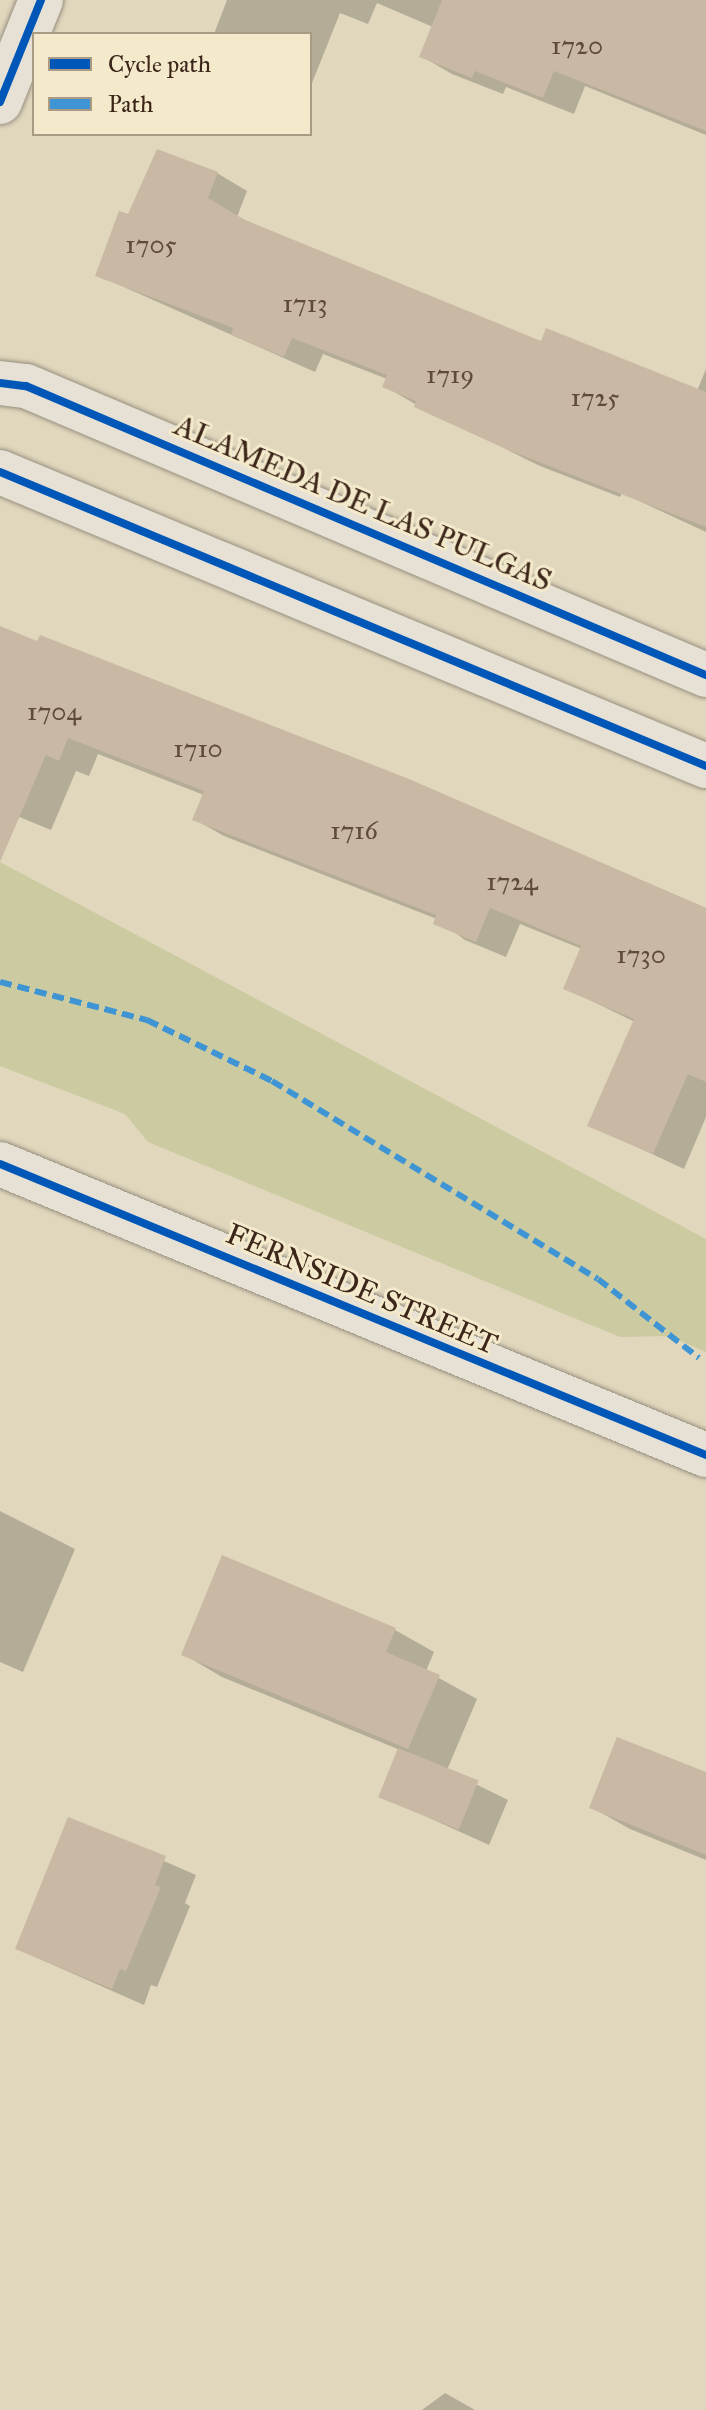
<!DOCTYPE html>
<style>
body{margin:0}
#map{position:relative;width:706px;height:2410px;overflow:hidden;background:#e0d7bd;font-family:"IM FELL Great Primer",serif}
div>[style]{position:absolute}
.green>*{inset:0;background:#cccaa0}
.shadow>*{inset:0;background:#0003}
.building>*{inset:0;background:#c8b8a4;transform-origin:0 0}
.roads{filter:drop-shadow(0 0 2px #978f7f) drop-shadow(0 0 2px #978f7f)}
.minor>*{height:44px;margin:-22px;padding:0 22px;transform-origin:22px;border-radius:22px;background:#e6e1d4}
.secondary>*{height:44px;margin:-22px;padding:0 22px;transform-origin:22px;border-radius:22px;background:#e6e1d4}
.quiet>*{height:6px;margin-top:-3px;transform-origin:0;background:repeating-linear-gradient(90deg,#3f95d4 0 12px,transparent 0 18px)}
.cycleway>*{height:8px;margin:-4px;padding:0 4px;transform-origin:4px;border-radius:4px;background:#0057b8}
span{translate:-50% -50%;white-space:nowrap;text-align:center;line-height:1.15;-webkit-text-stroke:6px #f4eacb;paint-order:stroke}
.number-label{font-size:26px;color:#5f4a3c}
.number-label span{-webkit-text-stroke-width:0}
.street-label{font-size:30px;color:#3c261a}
.legend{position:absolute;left:32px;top:32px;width:280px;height:104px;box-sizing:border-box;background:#f4eacb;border:2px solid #aa9c84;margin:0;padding:10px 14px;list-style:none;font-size:24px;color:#3c261a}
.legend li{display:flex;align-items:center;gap:16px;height:40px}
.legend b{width:40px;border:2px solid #aa9c84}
</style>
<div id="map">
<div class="green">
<div style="clip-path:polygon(0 862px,706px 1239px,706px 1352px,669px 1336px,620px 1337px,148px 1142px,125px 1114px,0 1066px)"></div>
</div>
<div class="shadow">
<div style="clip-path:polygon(227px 0,706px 0,706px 135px,585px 86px,574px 114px,506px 87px,503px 94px,452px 74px,421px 56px,433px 27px,377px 3px,368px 24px,340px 13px,310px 88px,310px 34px,214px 34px)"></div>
<div style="clip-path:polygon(217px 173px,247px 191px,237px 217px,542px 343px,697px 391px,706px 369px,706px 532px,622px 493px,620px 497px,540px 466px,415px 404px,384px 386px,387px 379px,323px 354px,315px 372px,97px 275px,129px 216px)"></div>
<div style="clip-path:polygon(0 628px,408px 781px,706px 908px,706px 1117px,684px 1169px,590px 1125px,635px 1022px,565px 988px,582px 949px,520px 924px,506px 957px,465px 940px,437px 919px,224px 836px,194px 819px,204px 795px,98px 754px,89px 776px,76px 771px,51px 830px,0 809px)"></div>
<div style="clip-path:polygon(0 1511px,75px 1549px,23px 1672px,0 1662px)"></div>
<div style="clip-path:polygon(223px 1558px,395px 1630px,434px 1652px,426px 1671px,477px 1699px,447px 1770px,508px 1800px,489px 1845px,381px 1796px,400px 1750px,222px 1677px,183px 1654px)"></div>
<div style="clip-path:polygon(706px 1774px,706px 1860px,630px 1829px,591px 1807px)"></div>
<div style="clip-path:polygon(70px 1820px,196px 1875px,185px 1903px,190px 1906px,157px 1987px,151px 1985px,144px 2005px,17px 1949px)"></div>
<div style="clip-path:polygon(445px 2393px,475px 2410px,422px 2410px)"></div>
</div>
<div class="building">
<div style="clip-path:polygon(442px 0,706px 0,706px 131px,554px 71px,543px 98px,475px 71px,472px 78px,419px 57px)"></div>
<div style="clip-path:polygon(157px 149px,218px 172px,208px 198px,245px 220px,541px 341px,546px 328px,706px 392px,706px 527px,508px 450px,414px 407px,416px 401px,382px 387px,387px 375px,292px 338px,284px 357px,231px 335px,233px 328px,95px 276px,119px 211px,128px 214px)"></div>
<div style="clip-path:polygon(0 626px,37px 641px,40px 635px,409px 779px,706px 908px,706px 1082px,688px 1074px,653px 1154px,587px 1126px,634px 1019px,563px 989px,581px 946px,490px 908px,476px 942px,433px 924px,436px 915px,192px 820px,204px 791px,68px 738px,59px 761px,46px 755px,0 862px)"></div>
<div style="clip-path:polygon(222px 1555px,396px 1628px,386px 1652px,440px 1675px,408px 1749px,181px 1655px)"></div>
<div style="clip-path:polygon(617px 1737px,706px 1772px,706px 1855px,589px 1808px)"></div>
<div style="left:398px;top:1748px;width:87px;height:53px;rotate:22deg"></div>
<div style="clip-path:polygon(68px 1817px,166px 1856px,155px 1885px,161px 1887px,126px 1971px,120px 1969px,112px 1989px,15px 1949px)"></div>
</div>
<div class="roads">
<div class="minor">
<div style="left:0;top:102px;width:110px;rotate:-68.1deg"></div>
<div style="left:0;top:1164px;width:764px;rotate:22.4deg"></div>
</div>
<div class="secondary">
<div style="left:0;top:383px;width:26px;rotate:7deg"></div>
<div style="left:26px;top:386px;width:739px;rotate:23.03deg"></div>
<div style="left:0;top:472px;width:765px;rotate:22.61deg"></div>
</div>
</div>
<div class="quiet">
<div style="left:0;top:982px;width:152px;rotate:14.5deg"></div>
<div style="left:147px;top:1020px;width:139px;rotate:26deg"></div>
<div style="left:272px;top:1081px;width:381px;rotate:31.3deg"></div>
<div style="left:598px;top:1279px;width:128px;rotate:38deg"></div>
</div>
<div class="cycleway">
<div style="left:0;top:102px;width:110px;rotate:-68.1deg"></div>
<div style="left:0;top:383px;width:26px;rotate:7deg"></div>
<div style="left:26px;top:386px;width:739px;rotate:23.03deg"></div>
<div style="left:0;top:472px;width:765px;rotate:22.61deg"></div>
<div style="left:0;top:1164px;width:764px;rotate:22.4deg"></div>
</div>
<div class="number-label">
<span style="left:577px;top:46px">1720</span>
<span style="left:151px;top:245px">1705</span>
<span style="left:305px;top:304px">1713</span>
<span style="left:450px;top:375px">1719</span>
<span style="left:595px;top:398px">1725</span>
<span style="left:54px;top:712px">1704</span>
<span style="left:198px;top:749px">1710</span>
<span style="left:354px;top:831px">1716</span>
<span style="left:512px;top:882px">1724</span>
<span style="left:641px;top:955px">1730</span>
</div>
<div class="street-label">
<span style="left:363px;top:503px;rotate:23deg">ALAMEDA DE LAS PULGAS</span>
<span style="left:362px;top:1289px;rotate:23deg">FERNSIDE STREET</span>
</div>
<ul class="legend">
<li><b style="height:10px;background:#0057b8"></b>Cycle path</li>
<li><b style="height:10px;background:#3f95d4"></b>Path</li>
</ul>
</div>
